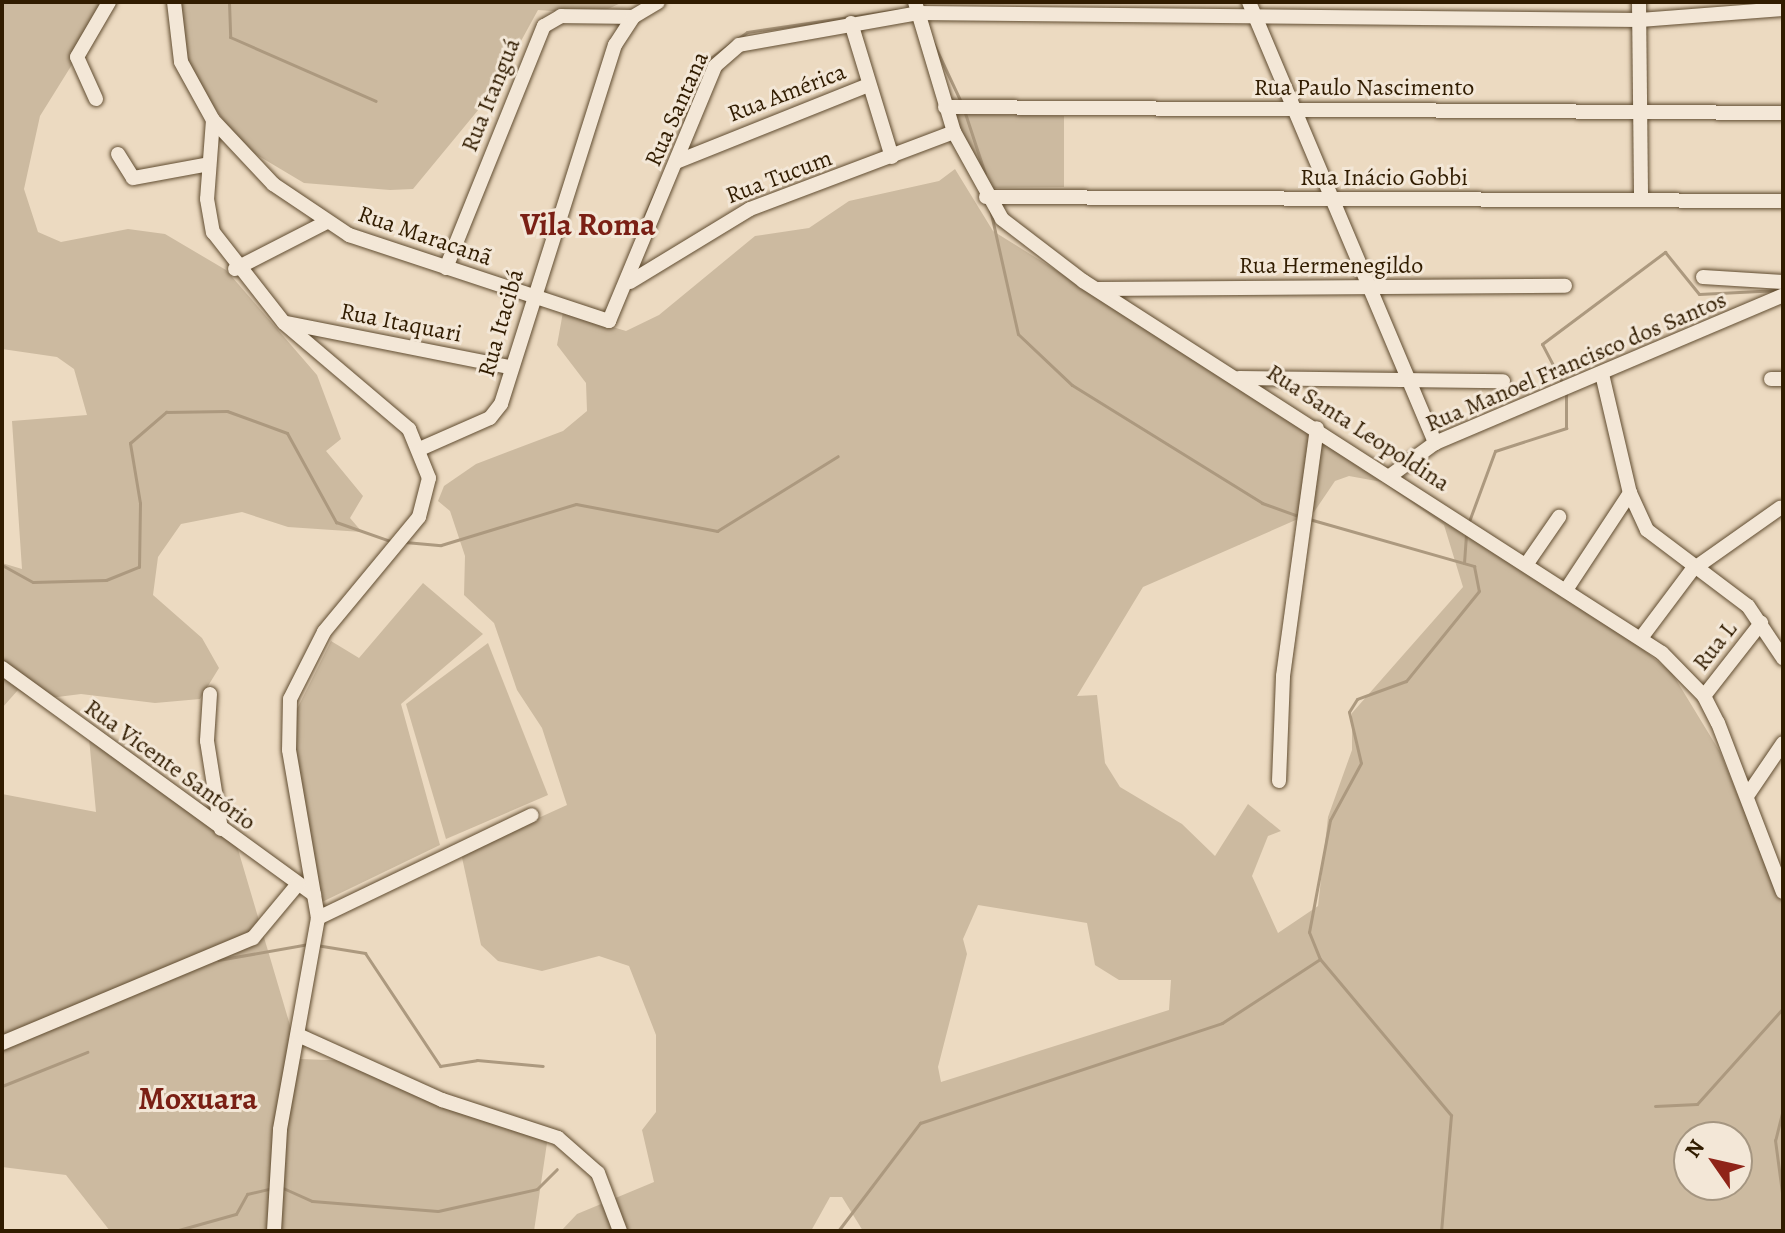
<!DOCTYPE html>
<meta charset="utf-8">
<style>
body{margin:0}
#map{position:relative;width:1785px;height:1233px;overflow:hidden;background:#ecdac1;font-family:Alegreya,serif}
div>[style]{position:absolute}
.green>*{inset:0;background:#ccbaa0}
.stream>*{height:3px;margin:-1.5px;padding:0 1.5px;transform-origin:1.5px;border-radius:1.5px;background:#ac997f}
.roads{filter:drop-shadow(0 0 2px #604c30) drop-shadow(0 0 2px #604c30)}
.minor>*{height:14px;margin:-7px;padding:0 7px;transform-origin:7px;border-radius:7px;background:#f3e7d7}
span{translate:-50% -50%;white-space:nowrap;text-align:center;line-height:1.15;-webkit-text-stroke:6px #f3e7d7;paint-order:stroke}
.street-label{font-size:24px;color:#311c00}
.district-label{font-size:32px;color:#7a1f14;font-weight:700}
.frame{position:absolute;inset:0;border:4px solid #311c00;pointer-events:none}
.north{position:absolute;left:1673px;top:1121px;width:80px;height:80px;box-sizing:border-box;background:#f3e7d7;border:2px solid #a59681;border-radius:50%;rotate:304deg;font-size:22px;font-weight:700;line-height:32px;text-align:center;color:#311c00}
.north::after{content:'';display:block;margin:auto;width:28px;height:36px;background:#8f2418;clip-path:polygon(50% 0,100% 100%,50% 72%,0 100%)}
</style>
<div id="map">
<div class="green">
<div style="clip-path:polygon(2px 2px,111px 2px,40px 116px,24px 189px,38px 232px,61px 242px,128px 229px,165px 234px,226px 270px,317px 375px,341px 439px,326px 451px,363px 496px,350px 518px,362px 532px,288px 527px,242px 512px,181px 524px,158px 557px,153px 595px,202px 638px,219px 668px,200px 699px,155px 703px,81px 694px,34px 700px,18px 690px,2px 708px,2px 563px,22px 569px,12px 421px,87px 415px,74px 369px,57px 357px,2px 349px)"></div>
<div style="clip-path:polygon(180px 2px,623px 2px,597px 14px,538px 10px,493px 92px,413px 189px,390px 190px,304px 183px,242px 146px,192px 76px,178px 31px)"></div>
<div style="clip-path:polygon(951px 114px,1064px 116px,1064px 187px,986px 188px)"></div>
<div style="clip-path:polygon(evenodd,955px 169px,993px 231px,1571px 591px,1672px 673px,1720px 752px,1783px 905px,1783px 1231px,863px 1231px,842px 1197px,830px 1197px,811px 1231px,561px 1231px,577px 1214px,654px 1182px,642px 1130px,656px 1112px,656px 1035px,629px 966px,599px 956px,542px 971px,498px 961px,481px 945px,461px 853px,567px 805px,542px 728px,517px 690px,494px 623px,464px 595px,465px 556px,450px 511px,438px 501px,444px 486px,476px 464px,563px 431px,587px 411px,586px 383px,557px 345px,563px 312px,626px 331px,659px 315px,755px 236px,809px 228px,849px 201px,939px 181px,955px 169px,1349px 476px,1382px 482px,1444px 525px,1463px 587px,1352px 713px,1352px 750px,1328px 817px,1318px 906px,1278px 933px,1252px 876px,1268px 836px,1281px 831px,1248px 804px,1215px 856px,1182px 824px,1120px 787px,1105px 763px,1097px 695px,1077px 696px,1143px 587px,1314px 512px,1335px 481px,1349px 476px,955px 169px,978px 905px,1087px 923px,1095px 965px,1119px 980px,1171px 980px,1169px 1010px,941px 1082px,938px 1067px,967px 954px,963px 939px,978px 905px,955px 169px,1689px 1137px,1737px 1137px,1737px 1185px,1689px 1185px,1689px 1137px)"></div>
<div style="clip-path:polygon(423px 583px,483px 634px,401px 704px,440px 845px,322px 902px,294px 753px,294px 715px,331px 641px,359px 658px)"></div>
<div style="clip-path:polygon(488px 643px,548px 795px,446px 839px,406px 704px)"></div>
<div style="clip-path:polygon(89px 738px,237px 846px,300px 1059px,355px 1061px,548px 1136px,534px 1231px,110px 1231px,66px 1175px,2px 1167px,2px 794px,96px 812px)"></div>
</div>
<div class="stream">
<div style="left:229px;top:2px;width:35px;rotate:88deg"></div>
<div style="left:230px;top:37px;width:159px;rotate:23.7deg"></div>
<div style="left:931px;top:38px;width:71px;rotate:64.9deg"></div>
<div style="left:965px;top:113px;width:64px;rotate:71.8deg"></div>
<div style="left:684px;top:124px;width:59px;rotate:-76.2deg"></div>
<div style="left:698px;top:67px;width:60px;rotate:-35.5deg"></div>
<div style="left:747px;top:32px;width:152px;rotate:-8.3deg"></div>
<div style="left:990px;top:209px;width:128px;rotate:77.4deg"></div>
<div style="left:1018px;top:334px;width:74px;rotate:43.4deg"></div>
<div style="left:1072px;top:385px;width:224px;rotate:31.8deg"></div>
<div style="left:1262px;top:503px;width:41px;rotate:19.7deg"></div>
<div style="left:645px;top:215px;width:32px;rotate:-66deg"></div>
<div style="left:1563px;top:384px;width:45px;rotate:-117.7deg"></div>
<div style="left:1542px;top:344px;width:154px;rotate:-36.8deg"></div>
<div style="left:1665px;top:252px;width:54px;rotate:51deg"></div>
<div style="left:1699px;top:294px;width:82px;rotate:-2.8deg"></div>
<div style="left:1309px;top:519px;width:172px;rotate:15.9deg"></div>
<div style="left:1474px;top:566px;width:25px;rotate:79deg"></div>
<div style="left:1479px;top:591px;width:116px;rotate:129deg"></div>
<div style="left:1406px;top:681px;width:52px;rotate:159.8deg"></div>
<div style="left:1357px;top:699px;width:15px;rotate:122deg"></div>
<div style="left:1349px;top:712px;width:52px;rotate:76.8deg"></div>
<div style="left:1361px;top:763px;width:65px;rotate:118.5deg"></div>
<div style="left:1330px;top:820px;width:114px;rotate:100.6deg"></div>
<div style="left:1309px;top:932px;width:29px;rotate:68deg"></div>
<div style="left:1320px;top:959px;width:204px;rotate:50deg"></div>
<div style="left:1451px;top:1115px;width:116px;rotate:94.9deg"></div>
<div style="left:1468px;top:524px;width:78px;rotate:-69.7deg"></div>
<div style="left:1495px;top:451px;width:75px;rotate:-17.9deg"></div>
<div style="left:1566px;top:428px;width:38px;rotate:-90deg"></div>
<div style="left:405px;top:542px;width:36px;rotate:5deg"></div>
<div style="left:441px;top:545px;width:141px;rotate:-16.9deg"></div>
<div style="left:576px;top:504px;width:144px;rotate:10.8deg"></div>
<div style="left:717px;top:531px;width:142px;rotate:-31.8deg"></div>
<div style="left:1464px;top:563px;width:31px;rotate:-86deg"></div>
<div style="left:2px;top:565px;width:35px;rotate:29deg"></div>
<div style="left:33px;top:582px;width:73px;rotate:-1.6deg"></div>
<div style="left:106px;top:580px;width:35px;rotate:-22deg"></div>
<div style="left:139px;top:567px;width:64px;rotate:-89.1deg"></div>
<div style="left:140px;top:503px;width:61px;rotate:-99.5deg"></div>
<div style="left:130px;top:443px;width:48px;rotate:-40.7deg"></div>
<div style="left:166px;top:412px;width:61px;rotate:-0.9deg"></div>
<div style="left:227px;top:411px;width:64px;rotate:20.1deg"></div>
<div style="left:287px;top:433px;width:102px;rotate:61.2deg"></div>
<div style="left:336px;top:522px;width:60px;rotate:19.3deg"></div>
<div style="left:316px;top:945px;width:50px;rotate:9.3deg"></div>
<div style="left:365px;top:953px;width:136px;rotate:56.4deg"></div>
<div style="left:440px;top:1066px;width:37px;rotate:-9deg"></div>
<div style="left:477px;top:1060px;width:66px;rotate:5.2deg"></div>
<div style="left:218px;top:960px;width:92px;rotate:-10deg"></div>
<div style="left:2px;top:1086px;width:92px;rotate:-21.8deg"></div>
<div style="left:1655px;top:1106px;width:42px;rotate:-2.7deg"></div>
<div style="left:1697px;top:1104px;width:129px;rotate:-48.1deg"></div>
<div style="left:1783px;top:1109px;width:32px;rotate:104deg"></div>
<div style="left:1775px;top:1140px;width:61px;rotate:82.4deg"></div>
<div style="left:283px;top:1188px;width:32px;rotate:24deg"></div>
<div style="left:312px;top:1201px;width:126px;rotate:4.5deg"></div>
<div style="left:438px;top:1211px;width:101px;rotate:-12.5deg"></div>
<div style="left:537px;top:1189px;width:28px;rotate:-45deg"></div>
<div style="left:175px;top:1231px;width:63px;rotate:-15.6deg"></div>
<div style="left:236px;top:1214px;width:23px;rotate:-61deg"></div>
<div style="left:247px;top:1194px;width:26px;rotate:-13deg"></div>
<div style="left:838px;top:1231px;width:136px;rotate:-52.8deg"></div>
<div style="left:920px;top:1123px;width:318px;rotate:-18.3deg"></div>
<div style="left:1222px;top:1023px;width:117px;rotate:-33.1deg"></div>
</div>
<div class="roads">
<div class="minor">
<div style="left:174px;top:2px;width:60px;rotate:83.3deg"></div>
<div style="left:181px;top:62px;width:66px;rotate:61.1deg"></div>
<div style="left:213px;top:120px;width:79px;rotate:94.3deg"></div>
<div style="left:207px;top:199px;width:34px;rotate:80deg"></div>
<div style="left:213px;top:232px;width:115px;rotate:52deg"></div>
<div style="left:284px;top:323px;width:164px;rotate:40.3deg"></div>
<div style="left:409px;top:429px;width:53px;rotate:67.8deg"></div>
<div style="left:429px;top:478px;width:40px;rotate:104.4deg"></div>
<div style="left:419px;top:517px;width:149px;rotate:129.6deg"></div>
<div style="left:324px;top:632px;width:75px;rotate:116.9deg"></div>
<div style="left:290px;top:699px;width:51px;rotate:91.1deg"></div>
<div style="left:289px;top:750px;width:170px;rotate:80.2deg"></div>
<div style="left:318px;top:918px;width:215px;rotate:100.2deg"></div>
<div style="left:280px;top:1130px;width:101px;rotate:93.4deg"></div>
<div style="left:915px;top:2px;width:136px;rotate:73.3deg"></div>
<div style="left:954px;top:132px;width:99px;rotate:61.1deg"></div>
<div style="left:1002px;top:219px;width:102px;rotate:37.4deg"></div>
<div style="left:1083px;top:281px;width:688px;rotate:32.72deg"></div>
<div style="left:1662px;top:653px;width:60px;rotate:45.7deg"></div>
<div style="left:1704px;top:696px;width:30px;rotate:63deg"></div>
<div style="left:1718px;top:723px;width:181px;rotate:69deg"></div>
<div style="left:1249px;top:2px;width:479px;rotate:67.1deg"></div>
<div style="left:1639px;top:2px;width:197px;rotate:89.4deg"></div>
<div style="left:851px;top:23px;width:140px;rotate:73deg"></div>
<div style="left:96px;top:99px;width:46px;rotate:-114.3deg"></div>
<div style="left:77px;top:57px;width:64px;rotate:-59.8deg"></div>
<div style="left:945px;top:107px;width:838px;rotate:0.41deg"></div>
<div style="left:213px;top:120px;width:88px;rotate:46.8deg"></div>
<div style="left:273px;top:184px;width:92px;rotate:33.9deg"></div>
<div style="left:349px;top:235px;width:274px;rotate:18.3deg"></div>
<div style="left:609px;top:321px;width:276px;rotate:-67.4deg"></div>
<div style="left:715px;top:66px;width:32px;rotate:-41deg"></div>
<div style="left:739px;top:45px;width:182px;rotate:-10.1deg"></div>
<div style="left:918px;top:13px;width:722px;rotate:0.56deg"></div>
<div style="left:1640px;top:20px;width:143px;rotate:-4.4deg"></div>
<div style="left:118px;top:154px;width:28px;rotate:58deg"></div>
<div style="left:133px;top:178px;width:77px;rotate:-10.4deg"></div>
<div style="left:676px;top:162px;width:208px;rotate:-21.8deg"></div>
<div style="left:986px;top:197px;width:797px;rotate:0.29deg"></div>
<div style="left:446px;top:268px;width:261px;rotate:-68deg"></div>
<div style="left:544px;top:26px;width:20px;rotate:-30deg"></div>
<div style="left:561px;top:16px;width:72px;rotate:0.8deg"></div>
<div style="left:235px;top:269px;width:103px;rotate:-27.1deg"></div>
<div style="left:1703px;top:277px;width:80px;rotate:3.6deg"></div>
<div style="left:630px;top:282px;width:140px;rotate:-31.3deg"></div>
<div style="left:750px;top:209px;width:218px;rotate:-20.7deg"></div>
<div style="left:1098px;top:289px;width:467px;rotate:-0.4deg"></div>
<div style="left:287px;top:323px;width:227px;rotate:11.2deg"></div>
<div style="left:1602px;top:374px;width:122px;rotate:76.8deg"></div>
<div style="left:1630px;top:493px;width:41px;rotate:65.3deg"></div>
<div style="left:1647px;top:530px;width:126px;rotate:37deg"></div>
<div style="left:1748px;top:606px;width:63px;rotate:56.1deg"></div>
<div style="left:1239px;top:378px;width:264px;rotate:0.7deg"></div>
<div style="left:1771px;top:379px;width:12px"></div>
<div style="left:422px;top:448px;width:74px;rotate:-23.8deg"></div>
<div style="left:490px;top:418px;width:18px;rotate:-52deg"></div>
<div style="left:501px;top:404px;width:377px;rotate:-72.4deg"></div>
<div style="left:615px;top:45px;width:33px;rotate:-57deg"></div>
<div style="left:633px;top:17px;width:29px;rotate:-31deg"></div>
<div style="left:1390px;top:476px;width:56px;rotate:-36.3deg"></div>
<div style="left:1435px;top:443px;width:378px;rotate:-23deg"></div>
<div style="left:1528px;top:562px;width:55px;rotate:-55.4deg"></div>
<div style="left:1568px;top:587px;width:113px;rotate:-56.6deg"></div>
<div style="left:1641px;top:638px;width:85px;rotate:-53.1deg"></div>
<div style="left:1692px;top:570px;width:108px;rotate:-35.2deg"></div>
<div style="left:2px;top:668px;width:386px;rotate:36deg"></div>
<div style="left:210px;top:694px;width:47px;rotate:93.7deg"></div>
<div style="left:207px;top:741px;width:89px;rotate:81deg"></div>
<div style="left:1704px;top:696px;width:93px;rotate:-52deg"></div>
<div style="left:1279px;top:781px;width:105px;rotate:-87.8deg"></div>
<div style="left:1283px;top:676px;width:250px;rotate:-82.2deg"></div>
<div style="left:1747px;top:796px;width:64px;rotate:-55.8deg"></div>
<div style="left:318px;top:918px;width:237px;rotate:-25.7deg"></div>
<div style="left:298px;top:1035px;width:158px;rotate:24.3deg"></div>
<div style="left:442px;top:1100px;width:122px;rotate:18.1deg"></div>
<div style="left:558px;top:1138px;width:53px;rotate:41.2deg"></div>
<div style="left:598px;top:1173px;width:62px;rotate:69.2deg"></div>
<div style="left:2px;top:1043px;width:272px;rotate:-22.7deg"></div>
<div style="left:253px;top:938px;width:70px;rotate:-50.2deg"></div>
</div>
</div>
<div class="street-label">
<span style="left:1364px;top:88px">Rua Paulo Nascimento</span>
<span style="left:787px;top:93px;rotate:-21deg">Rua América</span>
<span style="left:491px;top:95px;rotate:-68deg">Rua Itanguá</span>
<span style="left:677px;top:109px;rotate:-66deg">Rua Santana</span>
<span style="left:779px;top:177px;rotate:-21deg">Rua Tucum</span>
<span style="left:1384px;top:178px">Rua Inácio Gobbi</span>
<span style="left:425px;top:236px;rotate:19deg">Rua Maracanã</span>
<span style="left:1331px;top:266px">Rua Hermenegildo</span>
<span style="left:401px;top:323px;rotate:11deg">Rua Itaquari</span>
<span style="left:501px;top:323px;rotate:-74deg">Rua Itacibá</span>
<span style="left:1576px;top:362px;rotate:-23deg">Rua Manoel Francisco dos Santos</span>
<span style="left:1358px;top:428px;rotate:33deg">Rua Santa Leopoldina</span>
<span style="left:1715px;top:646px;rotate:-52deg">Rua L</span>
<span style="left:170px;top:765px;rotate:36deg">Rua Vicente Santório</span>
</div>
<div class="district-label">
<span style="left:588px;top:224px">Vila Roma</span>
<span style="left:198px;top:1098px">Moxuara</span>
</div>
<div class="frame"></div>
<div class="north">N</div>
</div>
